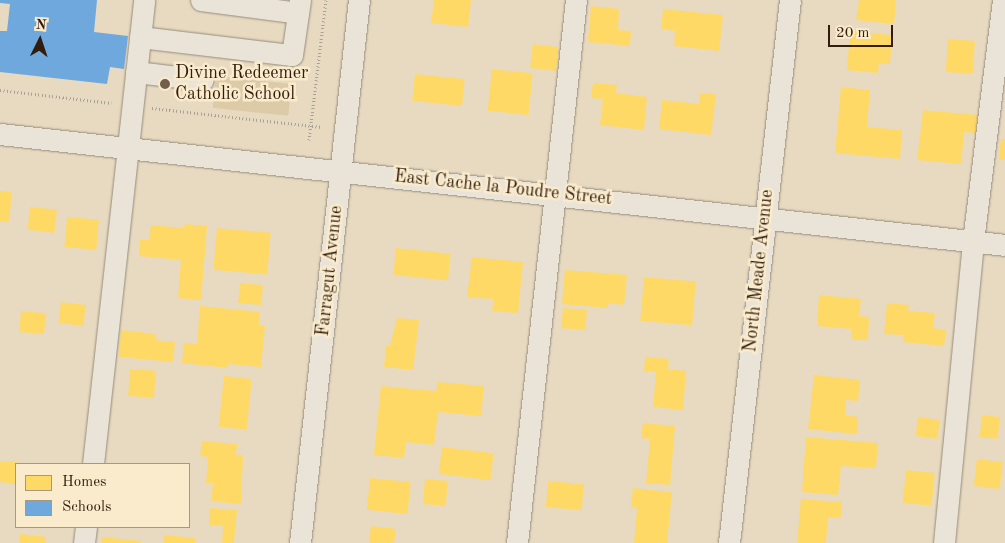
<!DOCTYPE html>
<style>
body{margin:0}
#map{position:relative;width:1005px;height:543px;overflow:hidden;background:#e7dac0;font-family:"Old Standard TT",serif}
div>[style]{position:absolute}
.green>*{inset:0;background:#ddcba8;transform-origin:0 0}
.homes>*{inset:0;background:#ffd966;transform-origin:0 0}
.schools>*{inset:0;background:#6fa8dc}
.path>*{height:3px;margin-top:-1.5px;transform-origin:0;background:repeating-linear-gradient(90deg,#a7a095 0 1px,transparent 0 3.5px)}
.roads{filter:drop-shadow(0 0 1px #968c7c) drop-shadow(0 0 1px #968c7c)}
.minor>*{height:21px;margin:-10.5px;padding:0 10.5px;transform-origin:10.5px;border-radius:10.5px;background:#eae3d7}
.dots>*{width:14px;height:14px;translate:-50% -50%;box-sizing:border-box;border:2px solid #f9ebcc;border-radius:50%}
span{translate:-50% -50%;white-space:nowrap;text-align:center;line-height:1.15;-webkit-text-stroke:5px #f9ebcc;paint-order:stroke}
.poi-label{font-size:18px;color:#311c0d}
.left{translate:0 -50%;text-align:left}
.street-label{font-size:18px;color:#311c0d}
.legend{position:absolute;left:15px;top:463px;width:175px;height:65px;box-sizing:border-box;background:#f9ebcc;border:1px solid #a99880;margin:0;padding:6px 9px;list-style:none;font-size:15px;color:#311c0d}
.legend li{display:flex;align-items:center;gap:10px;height:25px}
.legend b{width:25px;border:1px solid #a99880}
.north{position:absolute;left:15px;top:15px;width:50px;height:50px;-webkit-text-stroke:4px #f9ebcc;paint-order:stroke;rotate:4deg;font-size:14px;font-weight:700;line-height:20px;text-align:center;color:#311c0d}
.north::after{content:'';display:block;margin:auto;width:18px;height:22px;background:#311c0d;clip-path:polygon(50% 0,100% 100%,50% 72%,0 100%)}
.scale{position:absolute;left:828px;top:25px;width:65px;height:22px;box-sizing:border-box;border:2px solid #311c0d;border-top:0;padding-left:6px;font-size:15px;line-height:18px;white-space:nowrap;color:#311c0d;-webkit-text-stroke:4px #f9ebcc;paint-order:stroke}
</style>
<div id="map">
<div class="green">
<div style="left:216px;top:76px;width:76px;height:32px;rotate:6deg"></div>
</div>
<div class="homes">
<div style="clip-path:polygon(434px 0,471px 0,468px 27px,431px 23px)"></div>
<div style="clip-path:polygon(859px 0,896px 0,894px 24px,856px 20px)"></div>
<div style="clip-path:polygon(591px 6px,619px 9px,618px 30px,631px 31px,630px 46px,588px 42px)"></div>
<div style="clip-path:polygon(663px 9px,723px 15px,719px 51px,674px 46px,675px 31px,661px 29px)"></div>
<div style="clip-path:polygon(850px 31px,892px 35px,890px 64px,879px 63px,878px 73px,847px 70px)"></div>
<div style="left:948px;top:39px;width:27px;height:33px;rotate:4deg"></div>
<div style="left:533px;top:44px;width:26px;height:24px;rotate:7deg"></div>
<div style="left:492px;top:69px;width:41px;height:42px;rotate:6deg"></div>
<div style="left:415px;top:74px;width:50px;height:27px;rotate:6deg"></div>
<div style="clip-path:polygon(593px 83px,617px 85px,616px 93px,647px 97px,644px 130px,600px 125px,603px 99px,591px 98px)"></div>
<div style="clip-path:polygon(841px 87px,870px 90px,867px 127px,902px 130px,900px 159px,835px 153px)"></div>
<div style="clip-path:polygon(700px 93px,716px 94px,711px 135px,659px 129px,662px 100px,699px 104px)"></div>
<div style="clip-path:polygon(923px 110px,978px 115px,976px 133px,964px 132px,961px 164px,917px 160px)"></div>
<div style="clip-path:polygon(1001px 139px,1005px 139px,1005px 160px,999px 160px)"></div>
<div style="clip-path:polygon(0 191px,12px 192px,9px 222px,0 221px)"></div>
<div style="left:30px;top:207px;width:27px;height:23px;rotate:6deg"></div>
<div style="left:67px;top:217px;width:32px;height:30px;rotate:5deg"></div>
<div style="clip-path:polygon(185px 224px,207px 226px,201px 300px,178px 298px,181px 260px,139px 256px,140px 240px,149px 240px,151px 225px,184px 228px)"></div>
<div style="left:217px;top:228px;width:54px;height:42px;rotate:5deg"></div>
<div style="left:396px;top:248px;width:55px;height:27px;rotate:6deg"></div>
<div style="clip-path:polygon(472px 257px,523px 262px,518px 313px,492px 311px,494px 299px,467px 297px)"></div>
<div style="clip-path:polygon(565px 270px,627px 275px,624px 305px,608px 303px,608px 308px,562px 304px)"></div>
<div style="left:644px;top:277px;width:52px;height:44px;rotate:5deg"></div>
<div style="left:240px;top:283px;width:23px;height:20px;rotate:5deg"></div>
<div style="clip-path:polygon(819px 295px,861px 299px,859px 316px,869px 317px,868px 340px,851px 339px,852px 329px,817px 326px)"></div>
<div style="left:61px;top:302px;width:25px;height:21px;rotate:7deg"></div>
<div style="clip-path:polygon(887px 303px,909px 305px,908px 311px,935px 313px,933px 328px,946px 330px,944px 346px,903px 342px,904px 335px,884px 334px)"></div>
<div style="clip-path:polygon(200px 306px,260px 312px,259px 325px,265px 326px,261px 367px,228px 364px,228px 368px,182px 363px,184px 343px,197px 344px)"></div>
<div style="left:563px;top:308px;width:24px;height:20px;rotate:5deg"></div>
<div style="left:21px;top:311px;width:25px;height:21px;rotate:5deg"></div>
<div style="clip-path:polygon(397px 318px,419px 320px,413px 370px,384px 367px,386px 346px,390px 346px)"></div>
<div style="clip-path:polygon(121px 330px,156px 334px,156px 340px,175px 342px,173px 362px,119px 357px)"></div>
<div style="clip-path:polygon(645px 357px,669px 359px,668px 369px,686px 371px,683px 410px,653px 407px,656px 372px,644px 371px)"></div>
<div style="left:130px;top:369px;width:26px;height:27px;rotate:4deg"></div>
<div style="clip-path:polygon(814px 375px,860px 380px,858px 401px,846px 400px,845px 415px,858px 417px,857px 434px,808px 429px)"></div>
<div style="left:224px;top:376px;width:28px;height:51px;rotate:6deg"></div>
<div style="clip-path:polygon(438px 382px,484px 386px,481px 416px,438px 412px,434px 445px,406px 442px,404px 458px,374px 455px,381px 386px,436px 391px)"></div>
<div style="left:982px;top:415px;width:18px;height:22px;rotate:6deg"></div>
<div style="left:918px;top:417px;width:22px;height:19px;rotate:8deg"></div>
<div style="clip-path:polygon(643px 423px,675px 426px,670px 485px,646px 483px,650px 439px,641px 438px)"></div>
<div style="clip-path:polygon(806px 437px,878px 443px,876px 468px,841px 466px,838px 495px,802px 492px)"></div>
<div style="clip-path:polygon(202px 441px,237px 444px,236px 455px,243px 455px,241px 504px,211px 501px,213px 483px,206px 483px,208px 457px,200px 456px)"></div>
<div style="left:442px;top:447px;width:52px;height:27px;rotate:7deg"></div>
<div style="left:977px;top:459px;width:26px;height:27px;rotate:7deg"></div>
<div style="clip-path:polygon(0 461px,23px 463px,16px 464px,16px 484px,0 482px)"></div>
<div style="left:906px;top:470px;width:29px;height:33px;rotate:6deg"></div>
<div style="left:370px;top:478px;width:41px;height:32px;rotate:6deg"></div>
<div style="left:425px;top:479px;width:23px;height:25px;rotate:5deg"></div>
<div style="left:548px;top:481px;width:36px;height:26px;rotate:5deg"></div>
<div style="clip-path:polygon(633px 488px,672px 492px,667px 543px,634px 543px,637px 508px,631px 507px)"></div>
<div style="clip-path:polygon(801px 499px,842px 502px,841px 518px,828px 517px,826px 543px,797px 543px)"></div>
<div style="clip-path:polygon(210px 508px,237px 510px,234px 543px,222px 543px,223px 526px,209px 525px)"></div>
<div style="clip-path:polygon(371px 526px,396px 529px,394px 543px,369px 543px)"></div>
<div style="clip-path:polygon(20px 534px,46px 537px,45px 543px,19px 543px)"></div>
<div style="clip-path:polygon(164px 535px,196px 538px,195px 543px,163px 543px)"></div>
<div style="clip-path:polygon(102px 537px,141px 541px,141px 543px,101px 543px)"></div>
</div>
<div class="schools">
<div style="clip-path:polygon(0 0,97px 0,94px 32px,128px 36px,124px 69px,110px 67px,107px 84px,0 72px,0 31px,7px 31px,10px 4px,0 3px)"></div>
</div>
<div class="path">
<div style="left:0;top:90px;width:112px;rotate:6.7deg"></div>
<div style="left:152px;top:108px;width:171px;rotate:6.4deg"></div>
<div style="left:309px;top:140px;width:141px;rotate:-83.1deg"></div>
</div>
<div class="roads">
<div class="minor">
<div style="left:201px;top:0;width:98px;rotate:7.6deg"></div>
<div style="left:140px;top:37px;width:153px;rotate:6.8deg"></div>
<div style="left:292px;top:55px;width:56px;rotate:-81.7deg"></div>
<div style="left:136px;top:72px;width:67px;rotate:6.8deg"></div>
<div style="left:0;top:134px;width:1011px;rotate:6.3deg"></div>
<div style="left:93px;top:464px;width:467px;rotate:-83.7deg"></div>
<div style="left:84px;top:543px;width:16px;rotate:-83deg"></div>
<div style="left:300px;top:543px;width:546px;rotate:-83.8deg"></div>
<div style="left:517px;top:543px;width:546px;rotate:-83.8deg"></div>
<div style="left:729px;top:543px;width:546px;rotate:-83.59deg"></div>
<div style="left:944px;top:543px;width:303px;rotate:-84.5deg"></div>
<div style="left:973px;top:241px;width:243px;rotate:-82.9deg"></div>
</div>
</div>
<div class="dots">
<div style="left:165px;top:84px;background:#715e4c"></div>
</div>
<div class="poi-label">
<span class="left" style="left:175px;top:84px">Divine Redeemer<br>Catholic School</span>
</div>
<div class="street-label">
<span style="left:503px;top:188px;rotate:6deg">East Cache la Poudre Street</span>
<span style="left:330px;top:271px;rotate:-84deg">Farragut Avenue</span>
<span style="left:759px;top:271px;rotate:-84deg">North Meade Avenue</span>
</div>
<ul class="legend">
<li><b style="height:14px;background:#ffd966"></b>Homes</li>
<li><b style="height:14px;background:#6fa8dc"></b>Schools</li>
</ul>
<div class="north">N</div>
<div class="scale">20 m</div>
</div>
